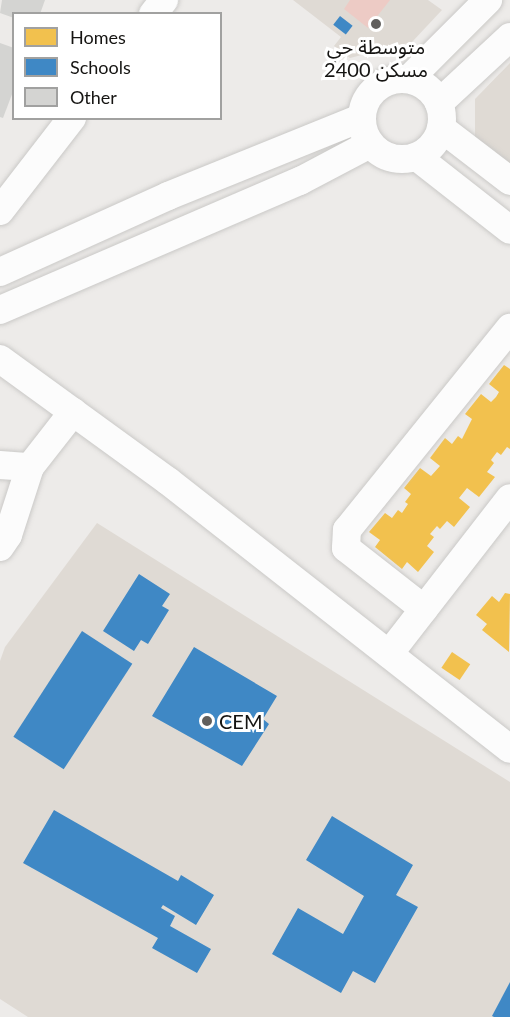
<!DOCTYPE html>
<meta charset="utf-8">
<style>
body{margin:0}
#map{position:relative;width:510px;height:1017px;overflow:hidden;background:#edebe9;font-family:Lato,"Noto Sans Arabic",sans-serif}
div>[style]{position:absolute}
.built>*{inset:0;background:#dfdad4}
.green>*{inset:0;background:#edcbc5}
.homes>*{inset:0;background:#f2c14e;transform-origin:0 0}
.schools>*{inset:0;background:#3f88c5;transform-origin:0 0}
.building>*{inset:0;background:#d4d4d2}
.roads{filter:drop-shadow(0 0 2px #cac9c7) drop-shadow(0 0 2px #cac9c7)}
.street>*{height:28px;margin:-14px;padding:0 14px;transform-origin:14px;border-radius:14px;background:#fcfcfc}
.street>.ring{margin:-14px;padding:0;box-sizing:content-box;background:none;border:28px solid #fcfcfc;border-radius:50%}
.dots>*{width:16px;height:16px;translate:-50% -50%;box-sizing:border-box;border:3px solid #fff;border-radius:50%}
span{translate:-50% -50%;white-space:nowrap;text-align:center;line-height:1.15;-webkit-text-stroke:6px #fff;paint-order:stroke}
.poi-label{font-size:20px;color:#151412}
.left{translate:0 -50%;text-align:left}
.legend{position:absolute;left:12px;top:12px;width:210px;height:108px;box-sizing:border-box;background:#fff;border:2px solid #a1a1a0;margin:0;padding:8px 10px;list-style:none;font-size:18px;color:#151412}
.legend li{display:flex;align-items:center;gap:12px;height:30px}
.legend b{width:30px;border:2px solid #a1a1a0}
</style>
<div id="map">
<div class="built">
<div style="clip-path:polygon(293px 0,428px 0,442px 10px,412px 42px,350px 58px,334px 46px,341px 37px)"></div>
<div style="clip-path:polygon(510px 63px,510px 166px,475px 138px,475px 99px)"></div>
<div style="clip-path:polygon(97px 523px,510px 782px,510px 1017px,28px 1017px,0 999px,0 661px,5px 647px)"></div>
</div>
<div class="green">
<div style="clip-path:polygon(350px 0,390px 0,368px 28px,344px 9px)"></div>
</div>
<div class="homes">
<div style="clip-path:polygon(504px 365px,510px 369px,510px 449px,507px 447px,501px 455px,497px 452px,491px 460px,494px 463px,487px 472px,495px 477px,479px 497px,467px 488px,459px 498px,470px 507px,454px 527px,447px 521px,440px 529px,437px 526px,430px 534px,434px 537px,427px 546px,434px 552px,418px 572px,407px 562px,402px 569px,375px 547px,380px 540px,369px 532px,385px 513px,392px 518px,398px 510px,402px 513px,408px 504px,405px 502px,411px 494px,404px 488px,420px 468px,431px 476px,440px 466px,430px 458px,445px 438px,452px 444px,458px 436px,462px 439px,472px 419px,465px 414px,481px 394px,491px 402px,496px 397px,499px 392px,489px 384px)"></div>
<div style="clip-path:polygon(505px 593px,510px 594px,509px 652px,482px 630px,487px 624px,476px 615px,492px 596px,499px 602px)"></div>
<div style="left:452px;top:652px;width:22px;height:19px;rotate:34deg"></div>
</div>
<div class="schools">
<div style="left:340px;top:16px;width:16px;height:11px;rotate:38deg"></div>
<div style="clip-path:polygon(139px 574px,170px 594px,162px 606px,169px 610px,148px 644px,141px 640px,134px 651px,103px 631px)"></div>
<div style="left:82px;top:631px;width:60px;height:126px;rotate:33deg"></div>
<div style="clip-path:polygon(194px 647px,277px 696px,263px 719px,269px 724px,242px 766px,152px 716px)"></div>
<div style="clip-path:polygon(54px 810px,178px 881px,181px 875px,214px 895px,196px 925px,163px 905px,161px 908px,175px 916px,170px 926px,211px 949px,197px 973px,152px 948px,158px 938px,23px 863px)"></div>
<div style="clip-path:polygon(332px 816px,413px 865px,396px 895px,418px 907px,375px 983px,353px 971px,341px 993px,272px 954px,298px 908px,343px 934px,364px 896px,306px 860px)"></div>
<div style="clip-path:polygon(510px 982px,510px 1017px,494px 1017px,492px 1016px)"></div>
</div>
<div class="building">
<div style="clip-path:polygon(2px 0,45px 0,40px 14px,20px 12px,14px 14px,14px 18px,0 13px)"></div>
<div style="clip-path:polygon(0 43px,14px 48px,14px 89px,3px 118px,0 117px)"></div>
</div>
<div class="roads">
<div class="street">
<div style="left:153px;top:14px;width:18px;rotate:-52deg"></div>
<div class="ring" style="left:362px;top:79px;width:52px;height:52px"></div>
<div style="left:409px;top:79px;width:112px;rotate:-45deg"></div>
<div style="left:439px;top:103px;width:97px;rotate:-42.9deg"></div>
<div style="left:441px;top:128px;width:87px;rotate:37.5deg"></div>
<div style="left:417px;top:157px;width:118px;rotate:38.1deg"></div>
<div style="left:0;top:211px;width:118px;rotate:-52.3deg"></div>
<div style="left:0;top:272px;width:184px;rotate:-24.3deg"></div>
<div style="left:168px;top:196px;width:208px;rotate:-22deg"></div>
<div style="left:0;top:310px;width:327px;rotate:-23.3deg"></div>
<div style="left:300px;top:181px;width:79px;rotate:-27.9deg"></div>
<div style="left:0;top:359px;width:208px;rotate:36deg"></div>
<div style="left:168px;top:481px;width:434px;rotate:38.1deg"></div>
<div style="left:0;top:465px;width:30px;rotate:4deg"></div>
<div style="left:30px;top:467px;width:70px;rotate:-52deg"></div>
<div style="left:0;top:547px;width:14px;rotate:-56deg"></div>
<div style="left:8px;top:535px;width:71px;rotate:-72.1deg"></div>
<div style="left:424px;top:609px;width:99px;rotate:-142deg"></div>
<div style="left:346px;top:548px;width:18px;rotate:-87deg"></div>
<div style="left:347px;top:530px;width:260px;rotate:-51.1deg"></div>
<div style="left:389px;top:654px;width:197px;rotate:-52.2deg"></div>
</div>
</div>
<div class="dots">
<div style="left:376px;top:24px;background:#615f5d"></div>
<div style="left:207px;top:721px;background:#615f5d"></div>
</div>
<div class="poi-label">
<span style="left:376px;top:58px">متوسطة حي<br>2400 مسكن</span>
<span class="left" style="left:219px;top:721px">CEM</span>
</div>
<ul class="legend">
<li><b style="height:16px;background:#f2c14e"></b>Homes</li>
<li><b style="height:16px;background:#3f88c5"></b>Schools</li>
<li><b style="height:16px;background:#d4d4d2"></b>Other</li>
</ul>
</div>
